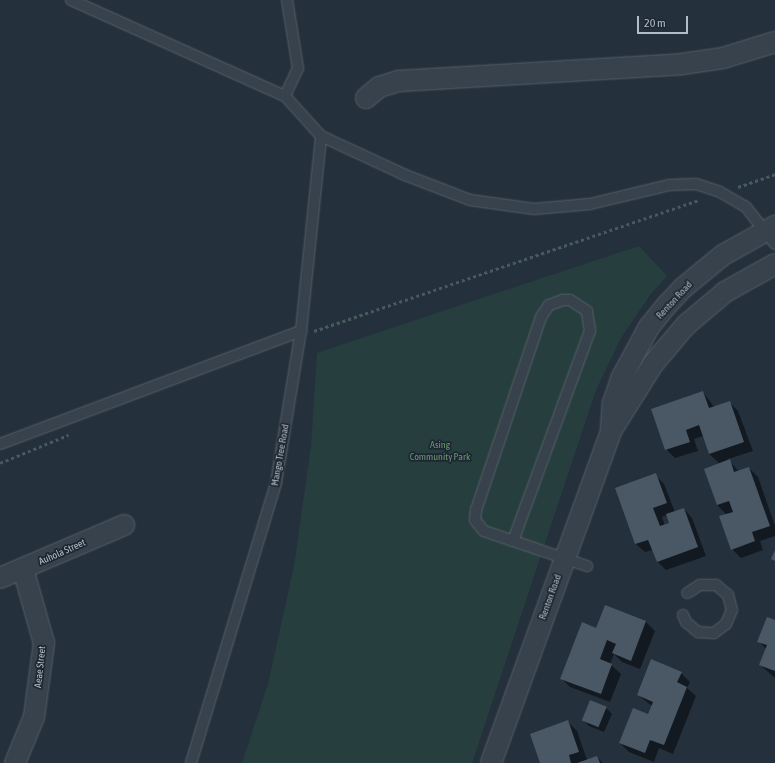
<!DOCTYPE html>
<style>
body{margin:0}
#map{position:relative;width:775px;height:763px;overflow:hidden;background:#24303c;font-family:"Asap Condensed",sans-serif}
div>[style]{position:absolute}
.green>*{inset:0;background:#273e3e}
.shadow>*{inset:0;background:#0007}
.building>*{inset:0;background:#4a5865;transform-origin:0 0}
.path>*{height:2.5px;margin-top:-1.25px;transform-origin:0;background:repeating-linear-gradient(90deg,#465b5c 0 3px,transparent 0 6px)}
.roads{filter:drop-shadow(0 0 1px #56606a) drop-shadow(0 0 1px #56606a)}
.lane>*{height:10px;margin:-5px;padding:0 5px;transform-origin:5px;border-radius:5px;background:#38424c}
.street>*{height:20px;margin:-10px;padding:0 10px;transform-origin:10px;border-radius:10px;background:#38424c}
span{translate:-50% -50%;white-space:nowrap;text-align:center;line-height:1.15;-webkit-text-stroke:3.5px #1d2731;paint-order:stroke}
.street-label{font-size:10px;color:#b3bdc8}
.park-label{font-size:10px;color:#6b9871}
.scale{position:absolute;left:637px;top:16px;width:51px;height:18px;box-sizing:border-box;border:2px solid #b3bdc8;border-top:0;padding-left:5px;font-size:12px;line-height:14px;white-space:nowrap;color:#b3bdc8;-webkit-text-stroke:3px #1d2731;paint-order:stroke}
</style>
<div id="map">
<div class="green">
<div style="clip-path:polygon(639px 246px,667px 276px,650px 295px,621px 338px,596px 390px,472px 763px,242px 763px,268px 684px,294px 566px,311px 446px,317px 353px)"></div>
</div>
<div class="shadow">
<div style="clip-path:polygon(703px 392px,714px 407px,729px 402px,738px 411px,753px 451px,728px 459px,739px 472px,749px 468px,758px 477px,775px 526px,775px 536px,760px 541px,763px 550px,741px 558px,732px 549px,727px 515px,717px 505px,720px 464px,709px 454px,703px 436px,694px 439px,698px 451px,675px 458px,666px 449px)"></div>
<div style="clip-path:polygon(evenodd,655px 475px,664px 484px,675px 512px,684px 509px,692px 518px,706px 556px,666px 570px,657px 561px,653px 550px,645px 552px,636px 544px,655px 475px,667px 515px,670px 524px,665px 526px,662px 517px,667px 515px)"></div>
<div style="clip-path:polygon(605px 606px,646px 622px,655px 631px,640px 669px,622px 662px,614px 654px,610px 664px,621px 674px,610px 702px,570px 687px,561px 678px,597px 629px)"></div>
<div style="clip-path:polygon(775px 622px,775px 678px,760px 665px,766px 649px,759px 641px)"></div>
<div style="clip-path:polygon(681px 673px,690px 682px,687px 688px,696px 696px,673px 754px,659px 748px,654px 762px,629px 752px,620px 743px,648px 715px,652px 706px,638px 695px)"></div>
<div style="clip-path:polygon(606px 708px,612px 714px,604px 732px,589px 726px,583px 720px)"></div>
<div style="clip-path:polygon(568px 722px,577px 731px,587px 760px,597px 757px,603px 763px,541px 763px)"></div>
</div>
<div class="building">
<div style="clip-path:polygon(703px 391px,709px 408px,730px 401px,744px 442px,709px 454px,699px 425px,686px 430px,690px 442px,665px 450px,651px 409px)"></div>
<div style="clip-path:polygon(730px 459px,734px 472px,749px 467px,770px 526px,752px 532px,755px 541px,731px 550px,719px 516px,733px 512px,729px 501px,717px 505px,704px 469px)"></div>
<div style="clip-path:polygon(656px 473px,667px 503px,653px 508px,660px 526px,669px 523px,666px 514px,684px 508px,698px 547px,657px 562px,648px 540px,635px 544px,615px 488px)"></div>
<div style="clip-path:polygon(775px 550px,775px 561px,771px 559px)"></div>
<div style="clip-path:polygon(605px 605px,646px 621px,631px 661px,612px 653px,616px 644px,607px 640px,600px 659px,612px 664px,601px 694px,560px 679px,582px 622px,596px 628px)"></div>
<div style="clip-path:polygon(767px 617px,775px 620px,775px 671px,759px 665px,767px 645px,757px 642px)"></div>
<div style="clip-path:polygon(651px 659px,682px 672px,677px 682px,687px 687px,664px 745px,650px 740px,645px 753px,619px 743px,633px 708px,648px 714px,653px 702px,637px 695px)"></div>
<div style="left:590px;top:700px;width:18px;height:22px;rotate:22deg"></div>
<div style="clip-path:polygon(568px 720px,579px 752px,569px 755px,571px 763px,540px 763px,530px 734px)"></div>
<div style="clip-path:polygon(597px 756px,600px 763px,577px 763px)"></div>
</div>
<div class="path">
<div style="left:738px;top:187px;width:39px;rotate:-19deg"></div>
<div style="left:314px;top:331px;width:407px;rotate:-18.8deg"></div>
<div style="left:0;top:463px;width:74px;rotate:-22.4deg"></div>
</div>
<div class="roads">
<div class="lane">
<div style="left:71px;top:0;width:235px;rotate:24.2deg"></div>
<div style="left:285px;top:96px;width:54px;rotate:48deg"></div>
<div style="left:321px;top:136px;width:93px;rotate:24.9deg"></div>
<div style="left:405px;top:175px;width:70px;rotate:21deg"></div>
<div style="left:470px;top:200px;width:65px;rotate:8deg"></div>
<div style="left:534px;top:209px;width:56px;rotate:-5.1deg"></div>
<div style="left:590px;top:204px;width:81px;rotate:-13.5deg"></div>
<div style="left:669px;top:185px;width:27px;rotate:-2deg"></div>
<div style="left:696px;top:184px;width:25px;rotate:18deg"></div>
<div style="left:720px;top:192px;width:30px;rotate:30deg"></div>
<div style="left:746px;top:207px;width:47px;rotate:51.9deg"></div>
<div style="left:285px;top:96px;width:31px;rotate:-65deg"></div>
<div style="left:298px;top:68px;width:69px;rotate:-99.2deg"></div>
<div style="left:0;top:444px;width:322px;rotate:-20.6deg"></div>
<div style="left:513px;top:541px;width:224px;rotate:-69.9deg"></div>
<div style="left:590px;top:331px;width:20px;rotate:-99deg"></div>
<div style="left:587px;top:311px;width:20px;rotate:-147deg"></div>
<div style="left:570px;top:300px;width:7px;rotate:180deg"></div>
<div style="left:563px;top:300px;width:15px;rotate:160deg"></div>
<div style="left:549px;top:305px;width:14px;rotate:124deg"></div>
<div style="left:541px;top:317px;width:204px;rotate:108.6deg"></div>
<div style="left:476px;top:510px;width:10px;rotate:96deg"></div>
<div style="left:475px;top:520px;width:14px;rotate:51deg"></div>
<div style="left:484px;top:531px;width:109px;rotate:18.8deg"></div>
<div style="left:683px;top:615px;width:8px;rotate:67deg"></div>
<div style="left:686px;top:622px;width:16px;rotate:40deg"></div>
<div style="left:698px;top:632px;width:16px;rotate:4deg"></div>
<div style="left:714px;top:633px;width:15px;rotate:-37deg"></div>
<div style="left:726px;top:624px;width:15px;rotate:-67deg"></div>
<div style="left:732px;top:610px;width:16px;rotate:-105deg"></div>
<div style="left:728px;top:595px;width:16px;rotate:-140deg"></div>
<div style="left:716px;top:585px;width:16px;rotate:180deg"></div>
<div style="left:700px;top:585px;width:15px;rotate:148deg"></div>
<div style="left:191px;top:763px;width:293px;rotate:-73.1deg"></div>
<div style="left:276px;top:483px;width:154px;rotate:-80.7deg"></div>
<div style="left:301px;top:331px;width:196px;rotate:-84.1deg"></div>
</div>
<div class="street">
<div style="left:366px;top:98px;width:17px;rotate:-40deg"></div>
<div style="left:379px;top:87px;width:21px;rotate:-17deg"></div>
<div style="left:399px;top:81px;width:284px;rotate:-3.4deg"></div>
<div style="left:682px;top:64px;width:41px;rotate:-8.3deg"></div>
<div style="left:723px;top:58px;width:54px;rotate:-17.1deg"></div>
<div style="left:611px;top:429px;width:26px;rotate:-86deg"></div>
<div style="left:613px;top:403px;width:28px;rotate:-71deg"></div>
<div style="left:622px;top:377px;width:57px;rotate:-61.6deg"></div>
<div style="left:649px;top:327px;width:28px;rotate:-51deg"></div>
<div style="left:667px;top:305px;width:25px;rotate:-47deg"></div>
<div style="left:684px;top:287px;width:50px;rotate:-39.4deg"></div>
<div style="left:723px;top:255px;width:60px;rotate:-29.1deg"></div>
<div style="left:0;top:578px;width:135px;rotate:-23.1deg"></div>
<div style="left:15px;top:763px;width:50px;rotate:-67.6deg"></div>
<div style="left:34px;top:717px;width:75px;rotate:-82.3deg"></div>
<div style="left:44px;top:643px;width:77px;rotate:-105.8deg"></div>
<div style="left:491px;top:763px;width:353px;rotate:-70.1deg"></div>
<div style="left:611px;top:431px;width:79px;rotate:-57.9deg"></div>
<div style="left:653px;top:364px;width:51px;rotate:-49.8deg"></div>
<div style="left:686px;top:325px;width:51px;rotate:-40.2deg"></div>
<div style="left:725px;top:292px;width:57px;rotate:-29.2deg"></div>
</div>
</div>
<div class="street-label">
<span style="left:674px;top:300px;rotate:-47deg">Renton Road</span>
<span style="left:280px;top:455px;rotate:-80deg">Mango Tree Road</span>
<span style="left:62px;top:552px;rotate:-24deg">Auhola Street</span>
<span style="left:550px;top:597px;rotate:-70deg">Renton Road</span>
<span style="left:40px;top:667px;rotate:-84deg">Aeae Street</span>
</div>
<div class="park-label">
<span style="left:440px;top:450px">Asing<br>Community Park</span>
</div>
<div class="scale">20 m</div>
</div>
